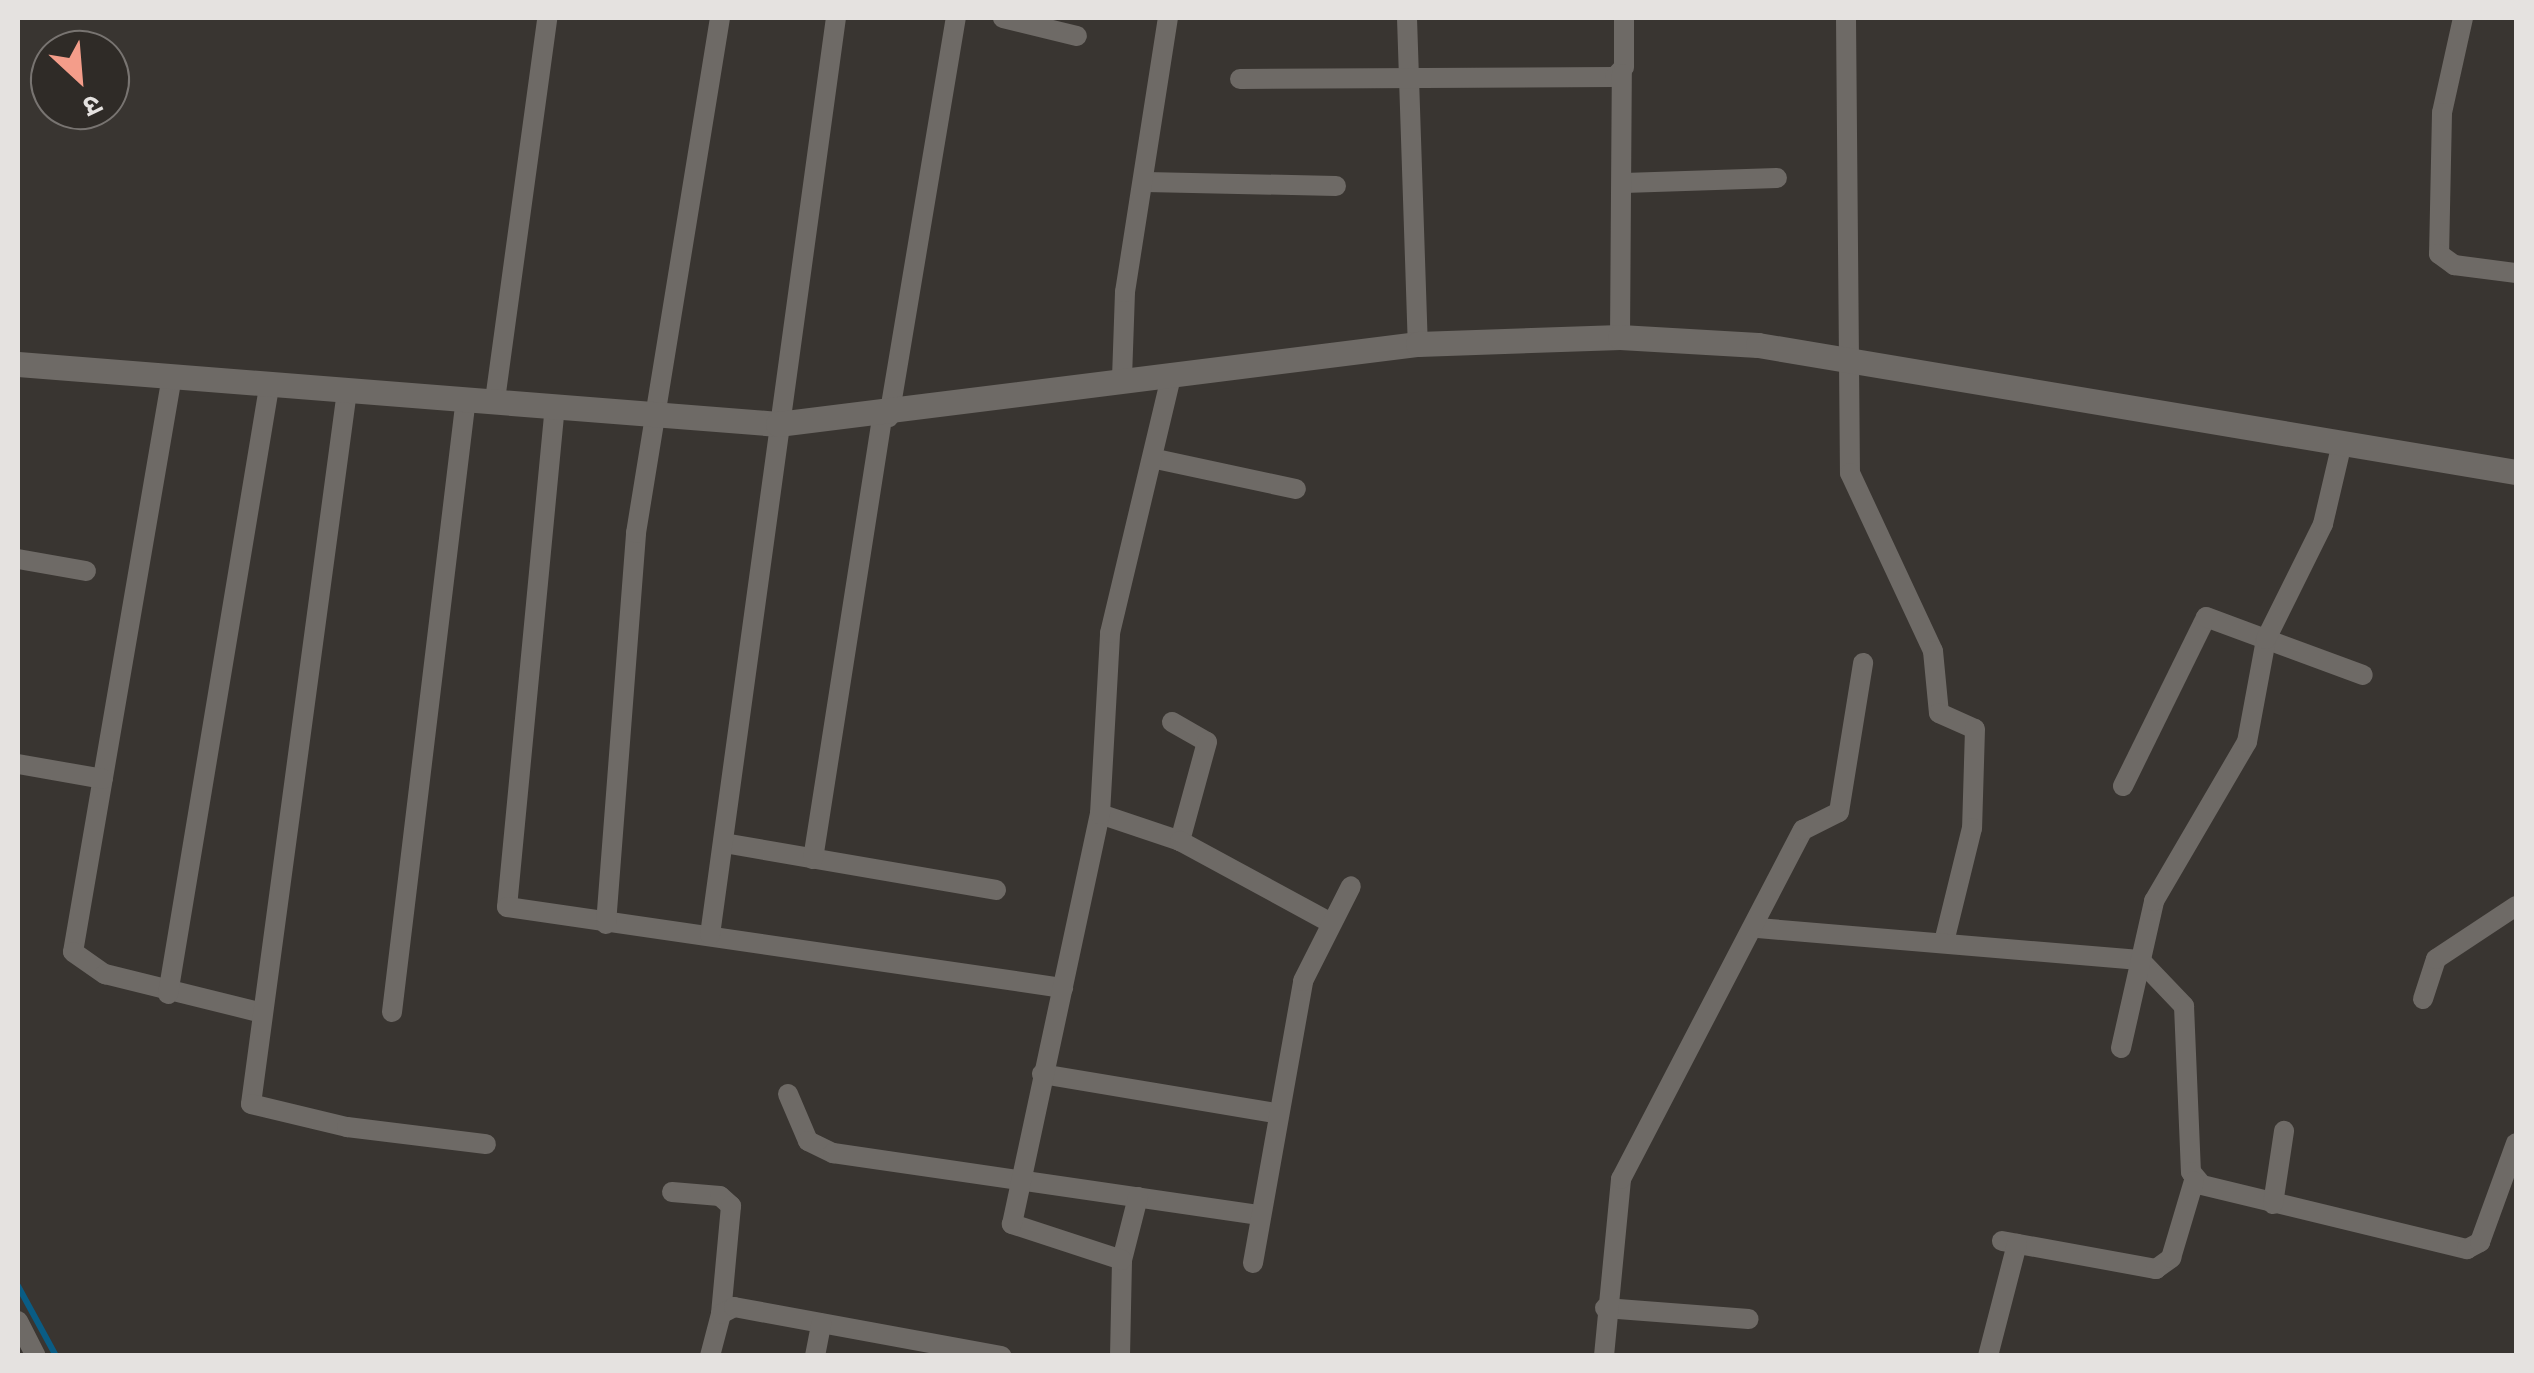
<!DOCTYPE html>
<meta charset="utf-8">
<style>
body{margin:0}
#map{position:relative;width:2534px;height:1373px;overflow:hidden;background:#393531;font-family:"Libre Baskerville","Noto Sans Devanagari",serif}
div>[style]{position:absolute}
.stream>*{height:6px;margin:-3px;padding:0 3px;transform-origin:3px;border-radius:3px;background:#0a5c84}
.minor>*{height:20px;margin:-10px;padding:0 10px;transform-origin:10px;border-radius:10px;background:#6e6a66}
.tertiary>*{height:25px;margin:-12.5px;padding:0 12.5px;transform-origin:12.5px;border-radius:12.5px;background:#6e6a66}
span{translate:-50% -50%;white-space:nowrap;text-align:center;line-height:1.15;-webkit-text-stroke:10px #2f2b27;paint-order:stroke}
.frame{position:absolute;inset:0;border:20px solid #e5e2e0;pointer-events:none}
.north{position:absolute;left:30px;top:30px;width:100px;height:100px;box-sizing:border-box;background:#2f2b27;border:2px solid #787471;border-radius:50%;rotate:154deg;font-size:28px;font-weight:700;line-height:40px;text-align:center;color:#e5e2e0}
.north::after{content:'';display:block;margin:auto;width:35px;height:45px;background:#f49d8a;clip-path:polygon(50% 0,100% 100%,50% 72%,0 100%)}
</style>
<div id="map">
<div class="stream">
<div style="left:18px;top:1286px;width:80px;rotate:61.5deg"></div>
</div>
<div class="minor">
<div style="left:1003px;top:18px;width:76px;rotate:13.7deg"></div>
<div style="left:1407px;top:18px;width:326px;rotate:88.1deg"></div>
<div style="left:1846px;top:18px;width:455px;rotate:89.5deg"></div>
<div style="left:1850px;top:473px;width:196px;rotate:65deg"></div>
<div style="left:1933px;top:651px;width:62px;rotate:84.5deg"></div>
<div style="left:1939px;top:713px;width:39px;rotate:24deg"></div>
<div style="left:1975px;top:729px;width:99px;rotate:91.7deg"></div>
<div style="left:1972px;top:828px;width:113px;rotate:103.8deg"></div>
<div style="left:2463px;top:18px;width:97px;rotate:102.5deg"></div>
<div style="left:2442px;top:113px;width:141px;rotate:91.2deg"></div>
<div style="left:2439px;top:254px;width:19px;rotate:36deg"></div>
<div style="left:2454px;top:265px;width:63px;rotate:7.4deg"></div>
<div style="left:1240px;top:79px;width:375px;rotate:-0.3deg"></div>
<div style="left:1615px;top:77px;width:13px;rotate:-48deg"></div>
<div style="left:1624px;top:67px;width:49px;rotate:-90deg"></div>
<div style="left:1146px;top:182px;width:190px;rotate:1.2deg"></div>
<div style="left:1624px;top:183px;width:153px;rotate:-1.9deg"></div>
<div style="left:1620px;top:337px;width:263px;rotate:-89.6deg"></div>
<div style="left:172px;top:376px;width:584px;rotate:99.75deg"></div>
<div style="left:73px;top:952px;width:39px;rotate:35deg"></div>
<div style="left:105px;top:974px;width:158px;rotate:13.9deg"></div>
<div style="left:1122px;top:378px;width:86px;rotate:-88deg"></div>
<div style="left:1125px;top:292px;width:277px;rotate:-81.1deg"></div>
<div style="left:347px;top:391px;width:719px;rotate:97.67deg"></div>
<div style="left:251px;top:1104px;width:99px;rotate:13.5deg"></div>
<div style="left:347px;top:1127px;width:140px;rotate:7deg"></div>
<div style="left:495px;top:400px;width:386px;rotate:-82.2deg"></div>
<div style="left:555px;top:405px;width:504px;rotate:95.46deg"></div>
<div style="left:507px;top:907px;width:562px;rotate:8.29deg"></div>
<div style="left:889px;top:417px;width:405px;rotate:-80.5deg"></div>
<div style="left:1156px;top:459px;width:143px;rotate:12.1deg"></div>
<div style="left:18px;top:559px;width:69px;rotate:10deg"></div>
<div style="left:1172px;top:722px;width:40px;rotate:29.7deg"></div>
<div style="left:1207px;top:742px;width:103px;rotate:105.3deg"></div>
<div style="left:18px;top:764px;width:86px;rotate:10deg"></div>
<div style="left:2123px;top:786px;width:188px;rotate:-63.8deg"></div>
<div style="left:2206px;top:617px;width:167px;rotate:20.3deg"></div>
<div style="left:1100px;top:814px;width:84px;rotate:18.6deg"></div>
<div style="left:1180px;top:841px;width:170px;rotate:28.5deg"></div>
<div style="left:724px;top:843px;width:276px;rotate:9.8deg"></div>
<div style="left:813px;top:859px;width:446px;rotate:-81.1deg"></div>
<div style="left:606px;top:924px;width:392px;rotate:-85.6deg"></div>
<div style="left:636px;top:533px;width:522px;rotate:-80.74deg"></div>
<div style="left:1758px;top:928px;width:383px;rotate:4.8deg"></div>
<div style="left:2140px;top:960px;width:64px;rotate:46.3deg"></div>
<div style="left:2184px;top:1006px;width:166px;rotate:87.6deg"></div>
<div style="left:2191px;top:1172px;width:17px;rotate:50deg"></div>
<div style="left:2202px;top:1185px;width:273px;rotate:13.6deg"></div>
<div style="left:2467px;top:1249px;width:15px;rotate:-28deg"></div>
<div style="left:2480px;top:1242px;width:105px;rotate:-70deg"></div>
<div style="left:710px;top:935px;width:926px;rotate:-82.18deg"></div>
<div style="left:168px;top:994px;width:615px;rotate:-80.55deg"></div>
<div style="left:2423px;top:999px;width:42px;rotate:-72deg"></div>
<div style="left:2436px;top:959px;width:96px;rotate:-33.5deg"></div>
<div style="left:392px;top:1012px;width:618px;rotate:-83.13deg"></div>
<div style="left:2121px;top:1048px;width:151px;rotate:-77.3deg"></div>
<div style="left:2154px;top:901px;width:184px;rotate:-59.7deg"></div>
<div style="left:2247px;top:742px;width:105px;rotate:-79.5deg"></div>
<div style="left:2266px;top:639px;width:128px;rotate:-63.6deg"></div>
<div style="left:2323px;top:524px;width:83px;rotate:-76.8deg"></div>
<div style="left:1042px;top:1074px;width:235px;rotate:9.5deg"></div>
<div style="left:788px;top:1094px;width:51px;rotate:66.9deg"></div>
<div style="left:808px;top:1141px;width:28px;rotate:26deg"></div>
<div style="left:833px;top:1153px;width:431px;rotate:8.3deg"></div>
<div style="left:672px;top:1192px;width:48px;rotate:4.8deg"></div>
<div style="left:720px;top:1196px;width:15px;rotate:42deg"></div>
<div style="left:731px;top:1206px;width:108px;rotate:95.3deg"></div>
<div style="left:2273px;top:1204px;width:74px;rotate:-81.4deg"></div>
<div style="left:2002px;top:1241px;width:157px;rotate:10.3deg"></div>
<div style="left:2156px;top:1269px;width:19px;rotate:-36deg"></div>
<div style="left:2171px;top:1258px;width:80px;rotate:-73.4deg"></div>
<div style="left:1122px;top:1260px;width:65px;rotate:-75.7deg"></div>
<div style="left:1253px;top:1263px;width:286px;rotate:-79.9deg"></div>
<div style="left:1303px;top:981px;width:106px;rotate:-63.2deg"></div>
<div style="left:1605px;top:1308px;width:144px;rotate:4.4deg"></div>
<div style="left:18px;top:1321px;width:39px;rotate:63deg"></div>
<div style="left:710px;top:1356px;width:43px;rotate:-75.3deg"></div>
<div style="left:721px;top:1314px;width:15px;rotate:-28deg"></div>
<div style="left:734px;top:1307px;width:272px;rotate:10.4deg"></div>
<div style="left:815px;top:1356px;width:33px;rotate:-79deg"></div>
<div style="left:1120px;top:1356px;width:96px;rotate:-88.8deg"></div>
<div style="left:1122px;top:1260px;width:116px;rotate:-161.9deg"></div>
<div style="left:1012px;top:1224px;width:419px;rotate:-77.9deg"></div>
<div style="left:1100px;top:814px;width:181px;rotate:-86.8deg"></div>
<div style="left:1110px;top:633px;width:267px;rotate:-76.6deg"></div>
<div style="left:1604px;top:1356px;width:178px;rotate:-84.5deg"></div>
<div style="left:1621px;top:1179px;width:394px;rotate:-62.5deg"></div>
<div style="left:1803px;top:830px;width:40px;rotate:-26.6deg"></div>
<div style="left:1839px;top:812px;width:151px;rotate:-80.8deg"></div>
<div style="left:1988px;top:1356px;width:116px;rotate:-75.5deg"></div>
</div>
<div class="tertiary">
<div style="left:18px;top:364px;width:762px;rotate:4.51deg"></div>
<div style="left:778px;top:424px;width:645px;rotate:-7.13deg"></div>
<div style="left:1418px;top:344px;width:202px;rotate:-2deg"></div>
<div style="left:1620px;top:337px;width:138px;rotate:3.3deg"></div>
<div style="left:1758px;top:345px;width:769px;rotate:9.51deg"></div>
</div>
<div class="frame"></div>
<div class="north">उ</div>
</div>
